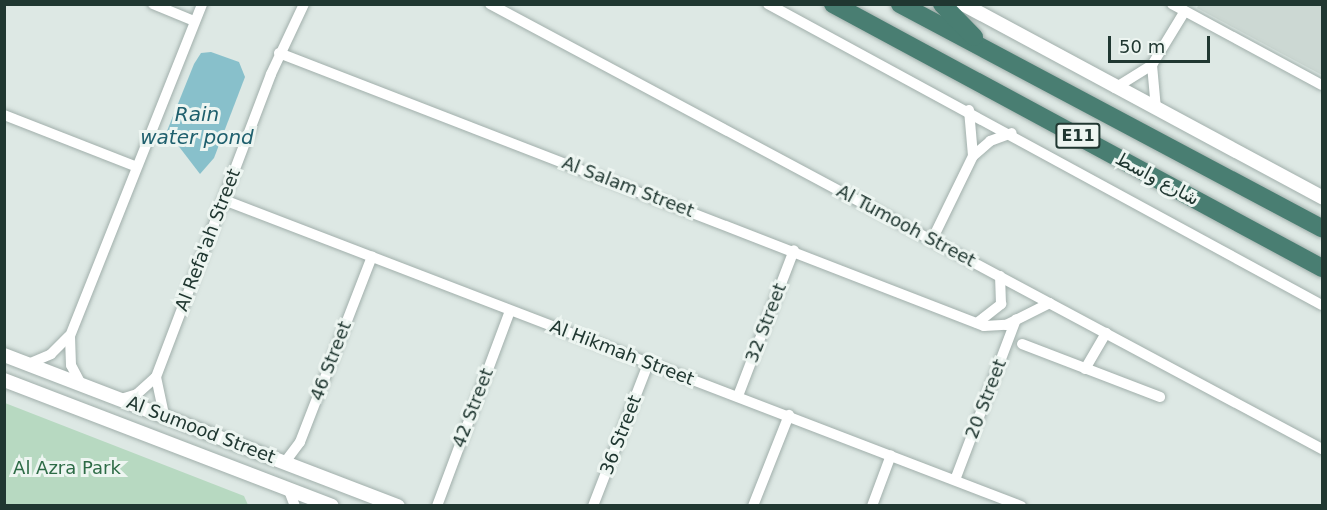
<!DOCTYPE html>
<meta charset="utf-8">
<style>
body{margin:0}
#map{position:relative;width:1327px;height:510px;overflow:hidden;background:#dde8e4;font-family:"DejaVu Sans","Noto Sans Arabic",sans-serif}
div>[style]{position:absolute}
.built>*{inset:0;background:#ccd8d3}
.green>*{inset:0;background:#b7d9c1}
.water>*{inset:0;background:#88c0cb}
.roads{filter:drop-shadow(0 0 2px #a1afab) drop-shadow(0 0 2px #a1afab)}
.minor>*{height:10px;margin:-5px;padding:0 5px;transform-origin:5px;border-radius:5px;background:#fff}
.tertiary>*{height:14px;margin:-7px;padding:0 7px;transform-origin:7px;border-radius:7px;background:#fff}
.trunk>*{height:18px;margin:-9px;padding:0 9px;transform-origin:9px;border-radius:9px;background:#497e72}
span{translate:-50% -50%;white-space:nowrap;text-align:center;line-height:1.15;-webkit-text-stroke:6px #edf5f1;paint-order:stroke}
.shield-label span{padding:2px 4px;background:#edf5f1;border:2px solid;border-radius:4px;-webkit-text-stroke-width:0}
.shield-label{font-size:16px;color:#203731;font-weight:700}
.street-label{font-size:18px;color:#203731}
.park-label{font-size:18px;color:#2d6b46}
.water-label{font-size:20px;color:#1f606e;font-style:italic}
.frame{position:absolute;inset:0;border:6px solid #203731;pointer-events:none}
.scale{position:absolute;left:1108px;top:36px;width:102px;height:27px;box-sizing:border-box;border:3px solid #203731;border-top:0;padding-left:8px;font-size:18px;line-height:21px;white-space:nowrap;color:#203731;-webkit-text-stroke:4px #edf5f1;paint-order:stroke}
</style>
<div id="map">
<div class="built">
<div style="clip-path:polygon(1199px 4px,1322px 5px,1322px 75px,1197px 8px)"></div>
</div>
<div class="green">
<div style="clip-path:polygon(5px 403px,244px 496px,248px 505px,5px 505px)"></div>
</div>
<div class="water">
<div style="clip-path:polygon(211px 52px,239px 62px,245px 77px,214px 158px,200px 174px,167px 131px,194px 64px,201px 53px)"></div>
</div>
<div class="roads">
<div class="minor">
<div style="left:153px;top:4px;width:44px;rotate:22.5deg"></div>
<div style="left:490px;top:4px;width:944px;rotate:28.14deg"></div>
<div style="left:768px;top:4px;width:630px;rotate:28.52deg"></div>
<div style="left:1172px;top:4px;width:170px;rotate:28.4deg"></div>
<div style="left:279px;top:53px;width:756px;rotate:21.17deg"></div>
<div style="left:984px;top:326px;width:22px;rotate:-3deg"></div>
<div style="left:1006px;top:325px;width:49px;rotate:-26.6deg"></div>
<div style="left:1152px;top:65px;width:44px;rotate:84.8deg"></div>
<div style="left:1115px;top:88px;width:44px;rotate:-31.9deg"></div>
<div style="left:1152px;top:65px;width:63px;rotate:-58.6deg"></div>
<div style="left:969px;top:110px;width:46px;rotate:85deg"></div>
<div style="left:4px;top:115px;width:141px;rotate:21.3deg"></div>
<div style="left:224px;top:200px;width:854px;rotate:21deg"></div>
<div style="left:932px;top:240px;width:93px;rotate:-64deg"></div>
<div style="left:973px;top:156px;width:23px;rotate:-41deg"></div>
<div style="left:990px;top:141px;width:23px;rotate:-20deg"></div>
<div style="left:977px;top:323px;width:31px;rotate:-38deg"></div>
<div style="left:1001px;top:304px;width:28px;rotate:-92deg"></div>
<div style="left:1022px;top:344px;width:148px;rotate:21deg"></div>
<div style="left:28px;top:364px;width:25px;rotate:-23deg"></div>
<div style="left:51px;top:354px;width:25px;rotate:-45deg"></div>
<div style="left:1085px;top:369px;width:42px;rotate:-59.7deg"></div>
<div style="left:156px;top:377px;width:40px;rotate:78deg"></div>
<div style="left:81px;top:384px;width:21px;rotate:-118deg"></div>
<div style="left:71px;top:365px;width:29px;rotate:-92deg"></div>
<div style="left:70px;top:336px;width:357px;rotate:-68.3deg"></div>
<div style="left:738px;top:396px;width:156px;rotate:-69deg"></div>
<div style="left:121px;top:399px;width:17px;rotate:-17deg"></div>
<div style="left:137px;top:394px;width:25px;rotate:-42deg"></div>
<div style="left:156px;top:377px;width:324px;rotate:-69.2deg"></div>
<div style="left:271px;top:74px;width:77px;rotate:-64.8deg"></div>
<div style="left:285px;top:462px;width:25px;rotate:-53deg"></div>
<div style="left:300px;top:442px;width:199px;rotate:-68.8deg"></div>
<div style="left:955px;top:480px;width:172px;rotate:-69.2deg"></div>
<div style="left:288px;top:488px;width:19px;rotate:69deg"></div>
<div style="left:437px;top:506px;width:208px;rotate:-69.5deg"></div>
<div style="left:593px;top:506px;width:152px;rotate:-68.8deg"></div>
<div style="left:753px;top:506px;width:98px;rotate:-68.4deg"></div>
<div style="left:872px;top:506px;width:54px;rotate:-69.6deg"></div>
</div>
<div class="tertiary">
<div style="left:963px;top:4px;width:408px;rotate:28.3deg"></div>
<div style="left:4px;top:355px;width:422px;rotate:21deg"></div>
<div style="left:4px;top:380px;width:351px;rotate:21deg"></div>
</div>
<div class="trunk">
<div style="left:833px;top:4px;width:556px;rotate:28.36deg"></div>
<div style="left:900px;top:4px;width:478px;rotate:28deg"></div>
<div style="left:942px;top:4px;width:46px;rotate:45.9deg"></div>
</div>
</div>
<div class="shield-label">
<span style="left:1078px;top:136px">E11</span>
</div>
<div class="street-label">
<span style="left:1157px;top:179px;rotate:28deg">شارع واسط</span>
<span style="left:628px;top:187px;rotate:21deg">Al Salam Street</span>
<span style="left:906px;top:226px;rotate:28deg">Al Tumooh Street</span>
<span style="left:208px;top:240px;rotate:-69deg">Al Refa'ah Street</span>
<span style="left:766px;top:323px;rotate:-69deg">32 Street</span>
<span style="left:622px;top:353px;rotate:21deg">Al Hikmah Street</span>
<span style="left:331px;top:361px;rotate:-69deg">46 Street</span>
<span style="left:986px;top:399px;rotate:-69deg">20 Street</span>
<span style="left:473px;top:408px;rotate:-69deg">42 Street</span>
<span style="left:201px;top:430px;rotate:21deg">Al Sumood Street</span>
<span style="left:621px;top:435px;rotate:-69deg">36 Street</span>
</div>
<div class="park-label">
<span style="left:67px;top:468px">Al Azra Park</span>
</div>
<div class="water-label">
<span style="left:197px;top:126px">Rain<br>water pond</span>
</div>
<div class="frame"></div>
<div class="scale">50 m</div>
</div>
